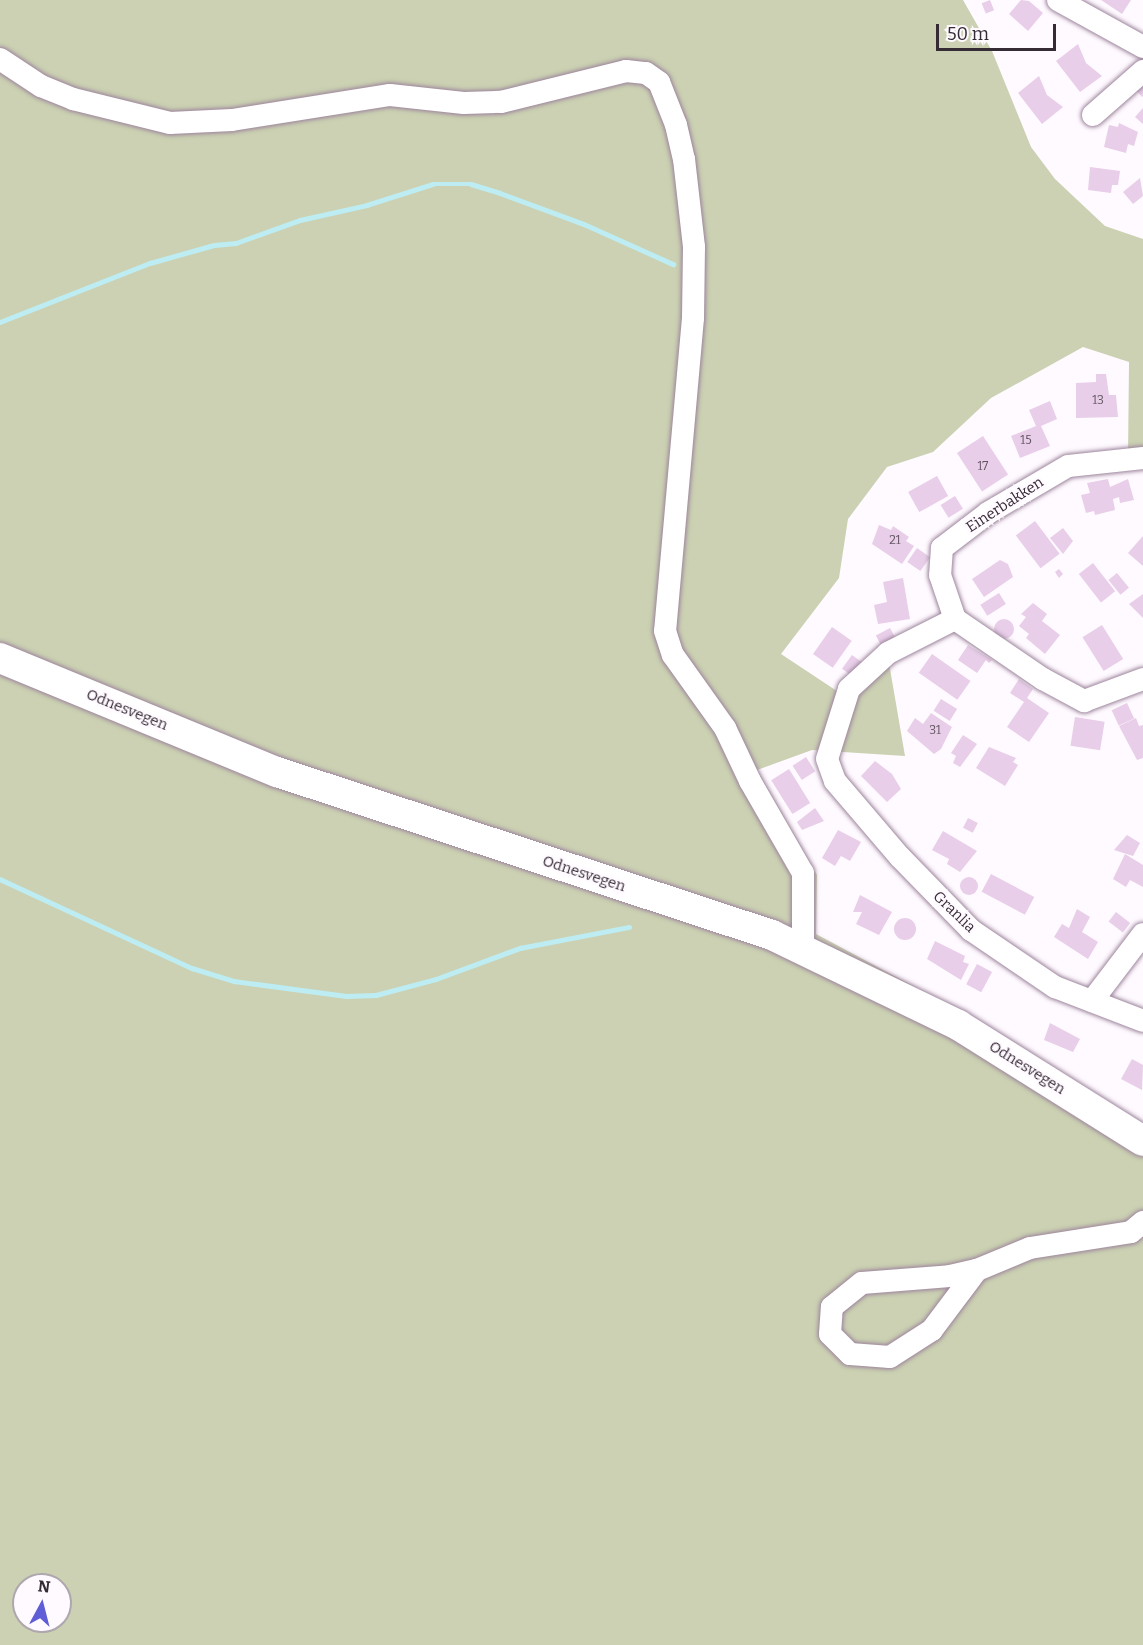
<!DOCTYPE html>
<style>
body{margin:0}
#map{position:relative;width:1143px;height:1645px;overflow:hidden;background:#fffaff;font-family:Bitter,serif}
div>[style]{position:absolute}
.green>*{inset:0;background:#cbd1b2}
.stream>*{height:4.5px;margin:-2.25px;padding:0 2.25px;transform-origin:2.25px;border-radius:2.25px;background:#bdedf3}
.building>*{inset:0;background:#e8cee8;transform-origin:0 0}
.round{border-radius:50%}
.roads{filter:drop-shadow(0 0 2px #9d859d) drop-shadow(0 0 2px #9d859d)}
.minor>*{height:22px;margin:-11px;padding:0 11px;transform-origin:11px;border-radius:11px;background:#fff}
.major>*{height:30px;margin:-15px;padding:0 15px;transform-origin:15px;border-radius:15px;background:#fff}
span{translate:-50% -50%;white-space:nowrap;text-align:center;line-height:1.15;-webkit-text-stroke:4.5px #fffaff;paint-order:stroke}
.number-label{font-size:12px;color:#625462}
.number-label span{-webkit-text-stroke-width:0}
.street-label{font-size:15px;color:#352b35}
.north{position:absolute;left:12px;top:1573px;width:60px;height:60px;box-sizing:border-box;background:#fffaff;border:2px solid #aea7ae;border-radius:50%;rotate:7deg;font-size:16px;font-weight:700;line-height:24px;text-align:center;color:#352b35}
.north::after{content:'';display:block;margin:auto;width:21px;height:27px;background:#605ed7;clip-path:polygon(50% 0,100% 100%,50% 72%,0 100%)}
.scale{position:absolute;left:936px;top:24px;width:120px;height:27px;box-sizing:border-box;border:3px solid #352b35;border-top:0;padding-left:8px;font-size:18px;line-height:21px;white-space:nowrap;color:#352b35;-webkit-text-stroke:4px #fffaff;paint-order:stroke}
</style>
<div id="map">
<div class="green">
<div style="clip-path:polygon(evenodd,0 0,963px 0,992px 51px,1031px 147px,1055px 179px,1105px 226px,1143px 239px,1143px 460px,1128px 457px,1129px 362px,1083px 347px,991px 398px,933px 452px,887px 467px,848px 519px,839px 578px,781px 654px,852px 701px,889px 663px,905px 756px,812px 750px,757px 770px,817px 875px,816px 934px,917px 988px,1143px 1133px,1143px 1645px,0 1645px,0 0,24px 1585px,60px 1585px,60px 1621px,24px 1621px,24px 1585px)"></div>
</div>
<div class="stream">
<div style="left:0;top:322px;width:161px;rotate:-21.5deg"></div>
<div style="left:150px;top:263px;width:66px;rotate:-15.7deg"></div>
<div style="left:214px;top:245px;width:22px;rotate:-5deg"></div>
<div style="left:236px;top:243px;width:68px;rotate:-19.8deg"></div>
<div style="left:300px;top:220px;width:69px;rotate:-12.6deg"></div>
<div style="left:367px;top:205px;width:69px;rotate:-17.7deg"></div>
<div style="left:433px;top:184px;width:38px"></div>
<div style="left:471px;top:184px;width:30px;rotate:17deg"></div>
<div style="left:500px;top:193px;width:90px;rotate:20.3deg"></div>
<div style="left:584px;top:224px;width:98px;rotate:24.2deg"></div>
<div style="left:0;top:879px;width:212px;rotate:24.9deg"></div>
<div style="left:192px;top:968px;width:44px;rotate:17.2deg"></div>
<div style="left:234px;top:981px;width:113px;rotate:7.6deg"></div>
<div style="left:346px;top:996px;width:30px;rotate:-2deg"></div>
<div style="left:376px;top:995px;width:62px;rotate:-14.9deg"></div>
<div style="left:436px;top:979px;width:90px;rotate:-20.3deg"></div>
<div style="left:520px;top:948px;width:111px;rotate:-10.9deg"></div>
</div>
<div class="building">
<div style="left:990px;top:0;width:11px;height:9px;rotate:68deg"></div>
<div style="clip-path:polygon(1021px 0,1029px 1px,1043px 13px,1028px 31px,1009px 14px)"></div>
<div style="clip-path:polygon(1101px 0,1131px 0,1122px 14px)"></div>
<div style="clip-path:polygon(1078px 44px,1086px 63px,1102px 76px,1080px 92px,1056px 61px)"></div>
<div style="clip-path:polygon(1039px 76px,1047px 95px,1063px 107px,1042px 124px,1018px 93px)"></div>
<div style="clip-path:polygon(1143px 84px,1143px 96px,1142px 97px,1136px 90px)"></div>
<div style="clip-path:polygon(1143px 108px,1143px 124px,1135px 117px)"></div>
<div style="clip-path:polygon(1119px 123px,1138px 132px,1134px 146px,1128px 144px,1126px 153px,1104px 147px,1109px 125px,1118px 127px)"></div>
<div style="clip-path:polygon(1090px 167px,1120px 171px,1118px 185px,1112px 185px,1111px 193px,1088px 190px)"></div>
<div style="clip-path:polygon(1140px 178px,1143px 196px,1133px 204px,1123px 192px)"></div>
<div style="clip-path:polygon(1096px 374px,1106px 374px,1109px 395px,1116px 395px,1118px 417px,1076px 418px,1076px 383px,1096px 382px)"></div>
<div style="clip-path:polygon(1050px 401px,1057px 419px,1041px 426px,1050px 446px,1020px 458px,1011px 436px,1036px 426px,1029px 410px)"></div>
<div style="left:983px;top:436px;width:46px;height:31px;rotate:57deg"></div>
<div style="left:937px;top:476px;width:23px;height:33px;rotate:61deg"></div>
<div style="clip-path:polygon(1108px 479px,1110px 487px,1128px 479px,1134px 500px,1120px 503px,1119px 497px,1113px 499px,1115px 510px,1095px 515px,1094px 511px,1086px 513px,1081px 495px,1090px 493px,1087px 483px)"></div>
<div style="left:955px;top:496px;width:15px;height:17px;rotate:58deg"></div>
<div style="left:1035px;top:521px;width:41px;height:24px;rotate:53deg"></div>
<div style="clip-path:polygon(879px 525px,891px 530px,893px 526px,909px 537px,906px 541px,914px 546px,902px 564px,872px 544px)"></div>
<div style="clip-path:polygon(1063px 528px,1073px 541px,1063px 554px,1050px 538px)"></div>
<div style="clip-path:polygon(1143px 536px,1143px 566px,1128px 553px)"></div>
<div style="left:917px;top:548px;width:16px;height:17px;rotate:35deg"></div>
<div style="clip-path:polygon(1000px 560px,1008px 564px,1013px 577px,984px 597px,972px 579px)"></div>
<div style="left:1093px;top:563px;width:36px;height:18px;rotate:52deg"></div>
<div style="clip-path:polygon(1059px 569px,1063px 574px,1059px 578px,1055px 572px)"></div>
<div style="left:1117px;top:573px;width:19px;height:11px;rotate:51deg"></div>
<div style="clip-path:polygon(903px 578px,910px 619px,878px 624px,874px 605px,887px 602px,883px 582px)"></div>
<div style="left:999px;top:593px;width:13px;height:22px;rotate:58deg"></div>
<div style="clip-path:polygon(1143px 594px,1143px 618px,1129px 604px)"></div>
<div style="clip-path:polygon(1033px 603px,1047px 614px,1042px 621px,1060px 635px,1045px 654px,1026px 638px,1029px 634px,1019px 626px,1026px 617px,1021px 614px)"></div>
<div class="round" style="left:994px;top:619px;width:20px;height:20px"></div>
<div style="left:1102px;top:625px;width:40px;height:23px;rotate:58deg"></div>
<div style="left:832px;top:627px;width:24px;height:33px;rotate:35deg"></div>
<div style="left:890px;top:628px;width:17px;height:16px;rotate:62deg"></div>
<div style="clip-path:polygon(968px 645px,992px 660px,989px 663px,986px 660px,977px 673px,958px 660px)"></div>
<div style="left:932px;top:654px;width:47px;height:23px;rotate:35deg"></div>
<div style="left:852px;top:655px;width:17px;height:17px;rotate:36deg"></div>
<div style="clip-path:polygon(1019px 679px,1033px 689px,1027px 698px,1049px 713px,1029px 742px,1007px 727px,1024px 702px,1010px 693px)"></div>
<div style="left:941px;top:699px;width:19px;height:14px;rotate:32deg"></div>
<div style="left:1127px;top:703px;width:17px;height:17px;rotate:65deg"></div>
<div style="clip-path:polygon(931px 713px,952px 727px,941px 749px,934px 754px,907px 731px,915px 718px,923px 724px)"></div>
<div style="left:1075px;top:717px;width:30px;height:29px;rotate:9deg"></div>
<div style="clip-path:polygon(1136px 718px,1139px 726px,1143px 725px,1143px 758px,1137px 760px,1119px 726px)"></div>
<div style="clip-path:polygon(963px 735px,977px 744px,960px 767px,953px 763px,956px 756px,951px 753px)"></div>
<div style="clip-path:polygon(989px 747px,1016px 758px,1013px 762px,1018px 765px,1005px 786px,976px 768px)"></div>
<div style="left:806px;top:757px;width:17px;height:16px;rotate:57deg"></div>
<div style="clip-path:polygon(875px 761px,892px 774px,901px 789px,887px 802px,861px 776px)"></div>
<div style="left:789px;top:769px;width:40px;height:21px;rotate:58deg"></div>
<div style="clip-path:polygon(815px 808px,824px 821px,802px 830px,797px 822px)"></div>
<div style="left:968px;top:818px;width:11px;height:11px;rotate:27deg"></div>
<div style="clip-path:polygon(838px 830px,861px 842px,850px 861px,841px 856px,835px 866px,822px 858px)"></div>
<div style="clip-path:polygon(943px 831px,977px 851px,960px 872px,947px 864px,949px 859px,932px 850px)"></div>
<div style="clip-path:polygon(1127px 835px,1140px 843px,1133px 856px,1114px 850px)"></div>
<div style="clip-path:polygon(1125px 854px,1143px 865px,1143px 887px,1130px 880px,1126px 887px,1113px 879px)"></div>
<div style="left:991px;top:874px;width:49px;height:20px;rotate:28deg"></div>
<div class="round" style="left:960px;top:877px;width:18px;height:18px"></div>
<div style="clip-path:polygon(860px 895px,892px 912px,879px 935px,856px 924px,862px 912px,853px 912px)"></div>
<div style="clip-path:polygon(1077px 909px,1090px 917px,1082px 932px,1098px 942px,1088px 959px,1054px 937px,1062px 924px,1069px 928px)"></div>
<div style="left:1116px;top:912px;width:18px;height:12px;rotate:38deg"></div>
<div class="round" style="left:894px;top:918px;width:22px;height:22px"></div>
<div style="clip-path:polygon(935px 941px,965px 956px,963px 962px,969px 964px,961px 980px,927px 959px)"></div>
<div style="left:977px;top:964px;width:17px;height:23px;rotate:28deg"></div>
<div style="clip-path:polygon(1050px 1023px,1080px 1039px,1073px 1052px,1044px 1040px)"></div>
<div style="clip-path:polygon(1132px 1059px,1143px 1065px,1142px 1090px,1121px 1079px)"></div>
</div>
<div class="roads">
<div class="minor">
<div style="left:1058px;top:0;width:97px;rotate:28.9deg"></div>
<div style="left:0;top:59px;width:49px;rotate:33.4deg"></div>
<div style="left:41px;top:86px;width:35px;rotate:22deg"></div>
<div style="left:73px;top:99px;width:100px;rotate:13.9deg"></div>
<div style="left:170px;top:123px;width:62px;rotate:-2.8deg"></div>
<div style="left:232px;top:120px;width:160px;rotate:-9deg"></div>
<div style="left:390px;top:95px;width:74px;rotate:6.2deg"></div>
<div style="left:464px;top:103px;width:37px;rotate:-2deg"></div>
<div style="left:501px;top:102px;width:129px;rotate:-13.9deg"></div>
<div style="left:626px;top:71px;width:20px;rotate:6deg"></div>
<div style="left:646px;top:73px;width:16px;rotate:35deg"></div>
<div style="left:659px;top:82px;width:46px;rotate:68.4deg"></div>
<div style="left:676px;top:125px;width:35px;rotate:77deg"></div>
<div style="left:684px;top:159px;width:89px;rotate:83.5deg"></div>
<div style="left:694px;top:247px;width:71px;rotate:90.8deg"></div>
<div style="left:693px;top:318px;width:314px;rotate:95.1deg"></div>
<div style="left:665px;top:631px;width:25px;rotate:72deg"></div>
<div style="left:673px;top:655px;width:90px;rotate:54.5deg"></div>
<div style="left:725px;top:728px;width:59px;rotate:64.7deg"></div>
<div style="left:750px;top:781px;width:106px;rotate:60.1deg"></div>
<div style="left:803px;top:873px;width:77px;rotate:90deg"></div>
<div style="left:1093px;top:115px;width:67px;rotate:-41.3deg"></div>
<div style="left:1143px;top:458px;width:75px;rotate:173.9deg"></div>
<div style="left:1068px;top:466px;width:93px;rotate:149.6deg"></div>
<div style="left:988px;top:513px;width:58px;rotate:142.7deg"></div>
<div style="left:942px;top:548px;width:27px;rotate:94deg"></div>
<div style="left:940px;top:575px;width:46px;rotate:71.2deg"></div>
<div style="left:955px;top:619px;width:107px;rotate:34.3deg"></div>
<div style="left:1043px;top:679px;width:47px;rotate:28.2deg"></div>
<div style="left:1084px;top:701px;width:63px;rotate:-20.4deg"></div>
<div style="left:955px;top:619px;width:75px;rotate:153.1deg"></div>
<div style="left:888px;top:653px;width:53px;rotate:137.3deg"></div>
<div style="left:849px;top:689px;width:73px;rotate:107.4deg"></div>
<div style="left:827px;top:759px;width:23px;rotate:70deg"></div>
<div style="left:835px;top:781px;width:100px;rotate:49.5deg"></div>
<div style="left:900px;top:857px;width:102px;rotate:45.8deg"></div>
<div style="left:971px;top:930px;width:102px;rotate:34.2deg"></div>
<div style="left:1055px;top:987px;width:94px;rotate:21.1deg"></div>
<div style="left:1092px;top:1001px;width:84px;rotate:-52.7deg"></div>
<div style="left:977px;top:1270px;width:75px;rotate:126.9deg"></div>
<div style="left:932px;top:1330px;width:50px;rotate:147.3deg"></div>
<div style="left:890px;top:1357px;width:40px;rotate:-175.7deg"></div>
<div style="left:850px;top:1354px;width:28px;rotate:-135deg"></div>
<div style="left:830px;top:1334px;width:27px;rotate:-86deg"></div>
<div style="left:832px;top:1307px;width:38px;rotate:-39deg"></div>
<div style="left:862px;top:1283px;width:88px;rotate:-4.5deg"></div>
<div style="left:950px;top:1276px;width:28px;rotate:-13deg"></div>
<div style="left:977px;top:1270px;width:57px;rotate:-22.5deg"></div>
<div style="left:1030px;top:1248px;width:102px;rotate:-9deg"></div>
<div style="left:1131px;top:1232px;width:16px;rotate:-40deg"></div>
</div>
<div class="major">
<div style="left:0;top:658px;width:300px;rotate:22.4deg"></div>
<div style="left:277px;top:772px;width:521px;rotate:18.23deg"></div>
<div style="left:772px;top:935px;width:207px;rotate:25.8deg"></div>
<div style="left:958px;top:1025px;width:218px;rotate:32.1deg"></div>
</div>
</div>
<div class="number-label">
<span style="left:1098px;top:401px">13</span>
<span style="left:1026px;top:441px">15</span>
<span style="left:983px;top:467px">17</span>
<span style="left:895px;top:541px">21</span>
<span style="left:935px;top:731px">31</span>
</div>
<div class="street-label">
<span style="left:1005px;top:505px;rotate:-33deg">Einerbakken</span>
<span style="left:127px;top:710px;rotate:22deg">Odnesvegen</span>
<span style="left:584px;top:874px;rotate:18deg">Odnesvegen</span>
<span style="left:954px;top:912px;rotate:44deg">Granlia</span>
<span style="left:1027px;top:1068px;rotate:32deg">Odnesvegen</span>
</div>
<div class="north">N</div>
<div class="scale">50 m</div>
</div>
